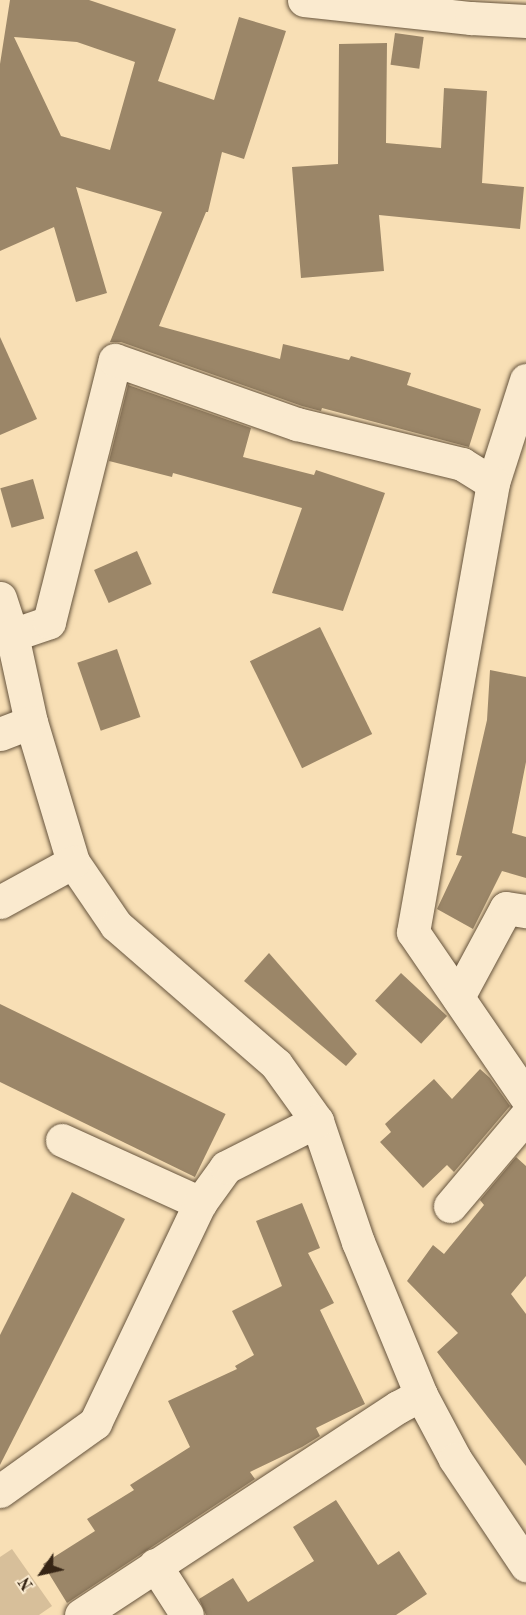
<!DOCTYPE html>
<style>
body{margin:0}
#map{position:relative;width:526px;height:1615px;overflow:hidden;background:#f8dfb5;font-family:"Old Standard TT",serif}
div>[style]{position:absolute}
.green>*{inset:0;background:#d7bf9a}
.building>*{inset:0;background:#9b8668;transform-origin:0 0}
.roads{filter:drop-shadow(0 0 2px #66543d) drop-shadow(0 0 2px #66543d)}
.minor>*{height:33px;margin:-16.5px;padding:0 16.5px;transform-origin:16.5px;border-radius:16.5px;background:#faeacf}
span{translate:-50% -50%;white-space:nowrap;text-align:center;line-height:1.15;-webkit-text-stroke:4.5px #faeacf;paint-order:stroke}
.north{position:absolute;left:12px;top:1543px;width:60px;height:60px;-webkit-text-stroke:4px #faeacf;paint-order:stroke;rotate:236deg;font-size:16px;font-weight:700;line-height:24px;text-align:center;color:#362515}
.north::after{content:'';display:block;margin:auto;width:21px;height:27px;background:#362515;clip-path:polygon(50% 0,100% 100%,50% 72%,0 100%)}
</style>
<div id="map">
<div class="green">
<div style="clip-path:polygon(12px 1549px,52px 1606px,39px 1615px,0 1615px,0 1557px)"></div>
</div>
<div class="building">
<div style="clip-path:polygon(evenodd,10px 0,89px 0,176px 29px,158px 81px,214px 100px,239px 17px,286px 31px,244px 159px,222px 152px,208px 212px,206px 212px,159px 326px,280px 359px,283px 344px,349px 360px,351px 356px,411px 373px,407px 385px,481px 409px,469px 447px,322px 408px,321px 411px,302px 406px,121px 342px,110px 342px,162px 212px,76px 187px,107px 293px,76px 302px,54px 227px,0 251px,0 64px,10px 0,14px 37px,77px 42px,135px 62px,110px 150px,61px 136px,14px 37px)"></div>
<div style="left:395px;top:33px;width:29px;height:32px;rotate:8deg"></div>
<div style="clip-path:polygon(387px 43px,386px 143px,441px 148px,444px 88px,487px 91px,482px 183px,524px 187px,520px 229px,379px 215px,384px 271px,301px 278px,292px 167px,338px 164px,339px 44px)"></div>
<div style="clip-path:polygon(0 337px,37px 419px,0 435px)"></div>
<div style="clip-path:polygon(128px 385px,251px 428px,243px 457px,314px 475px,316px 470px,385px 493px,343px 611px,272px 593px,302px 508px,173px 473px,172px 477px,109px 461px)"></div>
<div style="left:33px;top:479px;width:41px;height:34px;rotate:74deg"></div>
<div style="left:137px;top:551px;width:36px;height:47px;rotate:66deg"></div>
<div style="left:320px;top:627px;width:119px;height:78px;rotate:64deg"></div>
<div style="left:117px;top:649px;width:72px;height:42px;rotate:71deg"></div>
<div style="clip-path:polygon(490px 670px,526px 677px,526px 762px,512px 833px,526px 837px,526px 878px,502px 871px,473px 929px,437px 909px,462px 856px,456px 855px,487px 720px)"></div>
<div style="clip-path:polygon(269px 953px,357px 1054px,346px 1066px,244px 981px)"></div>
<div style="left:401px;top:973px;width:63px;height:38px;rotate:43deg"></div>
<div style="left:0;top:1004px;width:251px;height:70px;rotate:26deg"></div>
<div style="clip-path:polygon(480px 1069px,490px 1078px,510px 1106px,454px 1172px,447px 1165px,423px 1188px,380px 1142px,391px 1132px,385px 1124px,434px 1079px,452px 1099px)"></div>
<div style="clip-path:polygon(516px 1157px,526px 1166px,526px 1276px,511px 1294px,526px 1314px,526px 1466px,437px 1352px,458px 1333px,407px 1281px,433px 1245px,444px 1254px,484px 1205px,480px 1200px)"></div>
<div style="clip-path:polygon(72px 1192px,125px 1219px,0 1465px,0 1335px)"></div>
<div style="clip-path:polygon(302px 1203px,320px 1248px,308px 1253px,334px 1303px,320px 1310px,365px 1404px,316px 1428px,320px 1436px,302px 1447px,250px 1472px,255px 1479px,67px 1603px,43px 1564px,95px 1531px,87px 1519px,134px 1490px,130px 1485px,190px 1447px,168px 1401px,237px 1369px,235px 1366px,254px 1355px,232px 1311px,282px 1286px,256px 1221px)"></div>
<div style="clip-path:polygon(336px 1500px,378px 1565px,399px 1551px,427px 1594px,396px 1615px,206px 1615px,199px 1599px,233px 1578px,248px 1602px,314px 1561px,293px 1527px)"></div>
</div>
<div class="roads">
<div class="minor">
<div style="left:304px;top:0;width:168px;rotate:6.2deg"></div>
<div style="left:471px;top:18px;width:55px;rotate:3.1deg"></div>
<div style="left:526px;top:380px;width:108px;rotate:107.8deg"></div>
<div style="left:493px;top:483px;width:456px;rotate:100.1deg"></div>
<div style="left:413px;top:932px;width:200px;rotate:55.6deg"></div>
<div style="left:0;top:598px;width:39px;rotate:72deg"></div>
<div style="left:12px;top:635px;width:89px;rotate:77.7deg"></div>
<div style="left:31px;top:722px;width:146px;rotate:73.3deg"></div>
<div style="left:73px;top:862px;width:76px;rotate:55.7deg"></div>
<div style="left:116px;top:925px;width:212px;rotate:41deg"></div>
<div style="left:276px;top:1064px;width:70px;rotate:54.3deg"></div>
<div style="left:317px;top:1121px;width:128px;rotate:71.3deg"></div>
<div style="left:358px;top:1242px;width:165px;rotate:67.6deg"></div>
<div style="left:421px;top:1395px;width:72px;rotate:62deg"></div>
<div style="left:455px;top:1459px;width:128px;rotate:56.2deg"></div>
<div style="left:12px;top:635px;width:39px;rotate:-19deg"></div>
<div style="left:49px;top:622px;width:270px;rotate:-75.9deg"></div>
<div style="left:115px;top:360px;width:193px;rotate:19.4deg"></div>
<div style="left:297px;top:424px;width:170px;rotate:13.6deg"></div>
<div style="left:462px;top:464px;width:36px;rotate:32deg"></div>
<div style="left:0;top:734px;width:33px;rotate:-21deg"></div>
<div style="left:0;top:902px;width:83px;rotate:-28.7deg"></div>
<div style="left:458px;top:997px;width:101px;rotate:-61.7deg"></div>
<div style="left:506px;top:908px;width:20px;rotate:9deg"></div>
<div style="left:62px;top:1140px;width:152px;rotate:24.5deg"></div>
<div style="left:450px;top:1206px;width:118px;rotate:-49.8deg"></div>
<div style="left:0;top:1491px;width:117px;rotate:-35.6deg"></div>
<div style="left:95px;top:1423px;width:244px;rotate:-64.5deg"></div>
<div style="left:200px;top:1203px;width:44px;rotate:-54.2deg"></div>
<div style="left:226px;top:1167px;width:102px;rotate:-26.8deg"></div>
<div style="left:155px;top:1565px;width:59px;rotate:57.4deg"></div>
<div style="left:81px;top:1615px;width:379px;rotate:-33.3deg"></div>
<div style="left:398px;top:1407px;width:26px;rotate:-28deg"></div>
</div>
</div>
<div class="north">N</div>
</div>
